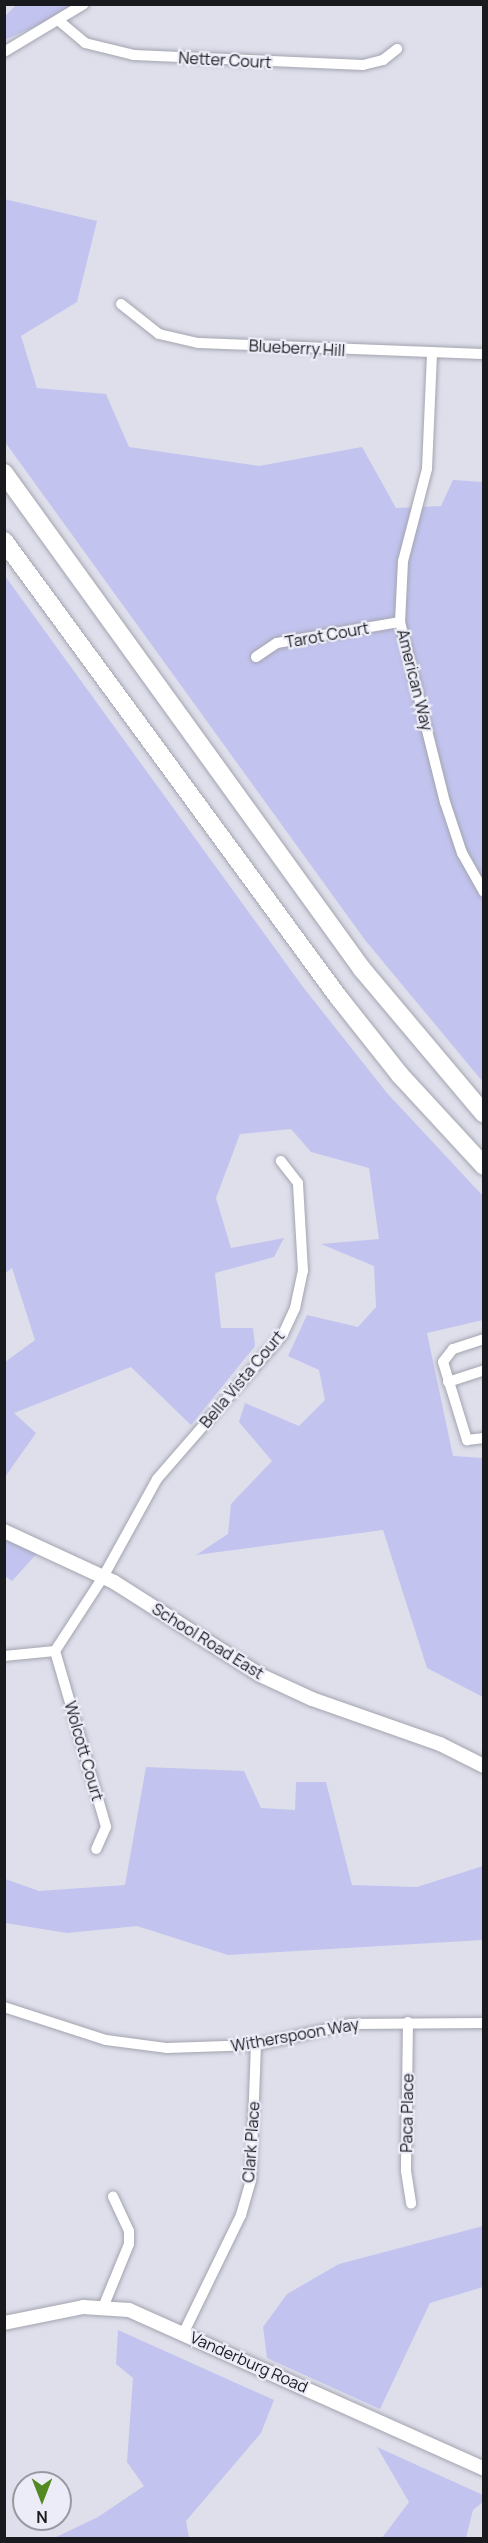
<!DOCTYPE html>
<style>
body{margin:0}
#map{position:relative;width:488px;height:2543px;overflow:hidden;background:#dedfeb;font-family:Manrope,sans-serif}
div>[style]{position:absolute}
.green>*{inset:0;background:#c2c4ef}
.roads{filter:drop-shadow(0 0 2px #a3a4af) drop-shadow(0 0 2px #a3a4af)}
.street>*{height:10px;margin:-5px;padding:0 5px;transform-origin:5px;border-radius:5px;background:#fff}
.secondary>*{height:14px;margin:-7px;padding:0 7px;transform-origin:7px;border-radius:7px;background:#fff}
.highway>*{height:18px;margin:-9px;padding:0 9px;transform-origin:9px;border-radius:9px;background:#fff}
span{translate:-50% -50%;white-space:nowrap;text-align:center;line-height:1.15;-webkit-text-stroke:4.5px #ececf8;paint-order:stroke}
.street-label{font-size:16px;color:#191a1e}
.frame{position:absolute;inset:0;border:6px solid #191a1e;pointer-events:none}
.north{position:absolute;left:12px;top:2471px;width:60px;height:60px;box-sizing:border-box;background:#ececf8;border:2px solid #9898a1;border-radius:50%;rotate:180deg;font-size:16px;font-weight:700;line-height:24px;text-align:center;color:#191a1e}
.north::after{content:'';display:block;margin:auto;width:21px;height:27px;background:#538922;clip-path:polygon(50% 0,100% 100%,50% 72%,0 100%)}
</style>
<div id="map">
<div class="green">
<div style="clip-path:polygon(16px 5px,83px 5px,5px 40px,4px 17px)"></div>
<div style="clip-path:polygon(4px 199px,97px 221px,77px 302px,21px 336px,37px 388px,106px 394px,129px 447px,259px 466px,362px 447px,396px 508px,441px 506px,453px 480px,483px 482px,483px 1082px,365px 940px,5px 442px)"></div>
<div style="clip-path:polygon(5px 576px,303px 987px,387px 1093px,483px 1196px,483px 1320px,427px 1333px,453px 1456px,483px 1458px,483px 1697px,427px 1668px,383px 1530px,196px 1555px,228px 1534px,231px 1504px,272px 1461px,239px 1422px,245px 1403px,299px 1426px,325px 1400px,319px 1370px,288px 1356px,307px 1315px,358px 1327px,376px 1307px,374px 1266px,321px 1244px,379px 1239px,369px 1168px,311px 1152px,291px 1129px,240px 1134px,216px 1198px,231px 1248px,284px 1238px,274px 1257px,215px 1273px,221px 1328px,253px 1328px,255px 1346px,191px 1425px,131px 1367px,14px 1413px,36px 1433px,5px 1477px,5px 1362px,35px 1340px,12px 1268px,4px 1274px)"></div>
<div style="clip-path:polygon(4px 1533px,41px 1549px,12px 1581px,5px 1576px)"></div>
<div style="clip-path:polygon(146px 1767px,244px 1771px,261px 1808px,295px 1810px,296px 1782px,326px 1782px,352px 1885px,417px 1887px,483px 1866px,483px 1940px,228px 1955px,137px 1926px,67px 1933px,5px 1923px,5px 1879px,39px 1891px,125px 1885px)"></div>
<div style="clip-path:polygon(483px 2226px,483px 2287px,430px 2303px,380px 2409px,267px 2358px,263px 2327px,287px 2294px,339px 2264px)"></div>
<div style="clip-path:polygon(118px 2330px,274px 2400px,261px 2433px,186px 2521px,189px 2538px,54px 2538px,98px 2517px,144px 2486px,127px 2462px,133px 2378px,116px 2364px)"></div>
<div style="clip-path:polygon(377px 2447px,483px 2495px,483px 2502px,473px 2510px,466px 2538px,382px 2538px,409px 2502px)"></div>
</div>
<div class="roads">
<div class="street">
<div style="left:58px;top:20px;width:35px;rotate:40deg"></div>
<div style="left:85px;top:43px;width:50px;rotate:13.8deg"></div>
<div style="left:134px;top:55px;width:229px;rotate:2.5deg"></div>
<div style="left:363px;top:65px;width:21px;rotate:-14deg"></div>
<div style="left:383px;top:60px;width:18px;rotate:-38deg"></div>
<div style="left:4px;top:52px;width:93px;rotate:-31deg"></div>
<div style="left:121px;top:304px;width:48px;rotate:38.3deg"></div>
<div style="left:159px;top:334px;width:40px;rotate:13deg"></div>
<div style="left:198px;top:343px;width:286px;rotate:2.2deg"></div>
<div style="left:432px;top:354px;width:115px;rotate:92.5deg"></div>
<div style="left:427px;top:469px;width:95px;rotate:104.6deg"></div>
<div style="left:403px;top:561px;width:61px;rotate:92.8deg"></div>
<div style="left:400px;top:622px;width:186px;rotate:76deg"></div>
<div style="left:445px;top:802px;width:54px;rotate:71.6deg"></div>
<div style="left:462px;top:853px;width:45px;rotate:60.6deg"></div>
<div style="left:256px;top:657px;width:25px;rotate:-34deg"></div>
<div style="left:277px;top:643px;width:125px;rotate:-9.7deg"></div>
<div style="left:484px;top:1339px;width:33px;rotate:162deg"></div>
<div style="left:453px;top:1349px;width:16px;rotate:128deg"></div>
<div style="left:443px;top:1362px;width:82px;rotate:72.9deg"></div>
<div style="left:467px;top:1440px;width:17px;rotate:-7deg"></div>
<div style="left:448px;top:1382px;width:38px;rotate:-18deg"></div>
<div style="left:55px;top:1651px;width:88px;rotate:-57deg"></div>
<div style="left:103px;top:1577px;width:112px;rotate:-61.1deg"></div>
<div style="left:157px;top:1479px;width:192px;rotate:-49deg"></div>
<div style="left:283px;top:1334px;width:29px;rotate:-65deg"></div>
<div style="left:295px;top:1308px;width:38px;rotate:-78deg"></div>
<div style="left:303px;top:1271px;width:88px;rotate:-93.3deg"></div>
<div style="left:298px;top:1183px;width:28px;rotate:-128deg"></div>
<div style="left:55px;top:1651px;width:183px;rotate:73.8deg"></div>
<div style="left:106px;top:1827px;width:24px;rotate:114deg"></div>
<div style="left:4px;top:1656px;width:51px;rotate:-5.6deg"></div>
<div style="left:4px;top:2007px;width:107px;rotate:17.9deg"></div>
<div style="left:106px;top:2040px;width:62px;rotate:7.5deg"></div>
<div style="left:167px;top:2048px;width:89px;rotate:-1.9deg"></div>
<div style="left:256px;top:2045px;width:97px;rotate:-12.5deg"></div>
<div style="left:351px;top:2024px;width:133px;rotate:-0.4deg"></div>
<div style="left:408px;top:2022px;width:149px;rotate:90.8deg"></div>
<div style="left:406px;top:2171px;width:33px;rotate:81deg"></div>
<div style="left:104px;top:2305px;width:66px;rotate:-67.7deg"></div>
<div style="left:129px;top:2244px;width:13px;rotate:-90deg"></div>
<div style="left:129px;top:2231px;width:38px;rotate:-115deg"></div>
<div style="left:184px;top:2332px;width:130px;rotate:-64deg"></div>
<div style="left:241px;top:2215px;width:36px;rotate:-74deg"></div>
<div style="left:251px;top:2180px;width:135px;rotate:-87.9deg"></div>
</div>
<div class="secondary">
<div style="left:4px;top:1531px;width:121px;rotate:24.9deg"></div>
<div style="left:114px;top:1582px;width:173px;rotate:32.5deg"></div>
<div style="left:260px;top:1675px;width:57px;rotate:24.8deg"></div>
<div style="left:312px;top:1699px;width:136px;rotate:19.4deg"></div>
<div style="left:440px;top:1744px;width:49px;rotate:26.6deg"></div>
<div style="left:4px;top:2323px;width:81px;rotate:-11.4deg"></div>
<div style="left:83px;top:2307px;width:46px;rotate:3.7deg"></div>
<div style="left:129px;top:2310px;width:389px;rotate:24.1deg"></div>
</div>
<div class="highway">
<div style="left:4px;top:473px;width:612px;rotate:54.18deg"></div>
<div style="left:362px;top:969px;width:189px;rotate:49.9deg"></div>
<div style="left:4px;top:541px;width:567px;rotate:53.76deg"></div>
<div style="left:339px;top:998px;width:98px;rotate:51.6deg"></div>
<div style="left:400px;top:1075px;width:124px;rotate:47.3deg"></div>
</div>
</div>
<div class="street-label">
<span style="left:225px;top:60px;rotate:3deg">Netter Court</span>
<span style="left:297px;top:348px;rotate:3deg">Blueberry Hill</span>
<span style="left:327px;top:635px;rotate:-10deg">Tarot Court</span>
<span style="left:415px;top:680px;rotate:76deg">American Way</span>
<span style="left:242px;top:1379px;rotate:-50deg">Bella Vista Court</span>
<span style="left:208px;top:1641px;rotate:32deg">School Road East</span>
<span style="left:84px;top:1751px;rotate:74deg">Wolcott Court</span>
<span style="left:295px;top:2035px;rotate:-10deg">Witherspoon Way</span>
<span style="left:407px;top:2113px;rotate:-89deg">Paca Place</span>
<span style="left:251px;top:2142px;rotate:-86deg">Clark Place</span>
<span style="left:249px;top:2362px;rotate:24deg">Vanderburg Road</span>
</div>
<div class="frame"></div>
<div class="north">N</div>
</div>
